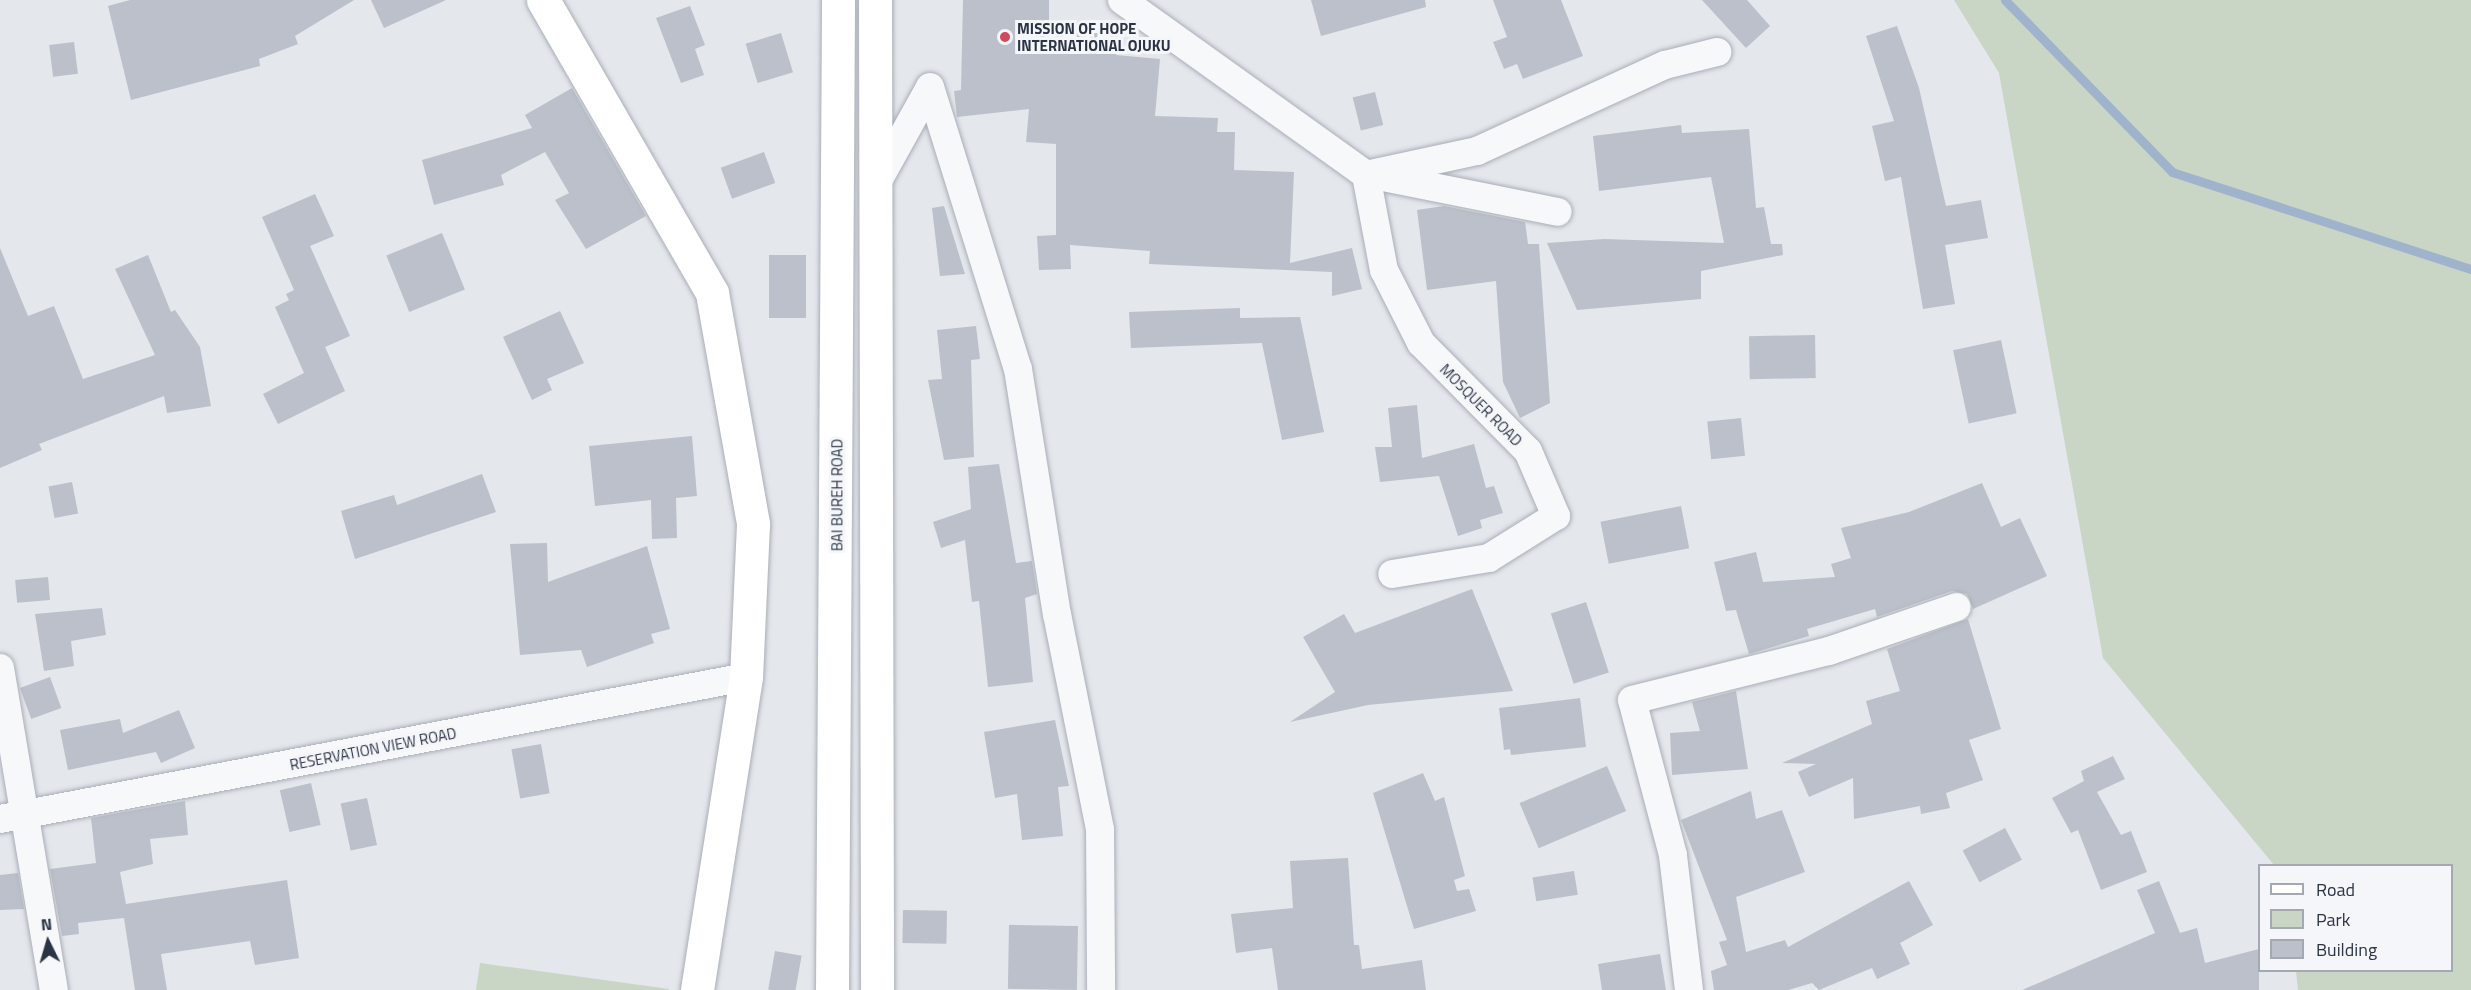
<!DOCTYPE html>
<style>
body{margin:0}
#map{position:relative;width:2471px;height:990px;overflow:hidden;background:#e4e7ec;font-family:"Titillium Web",sans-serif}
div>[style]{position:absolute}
.green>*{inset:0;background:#c9d6c5}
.stream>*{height:9px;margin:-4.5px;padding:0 4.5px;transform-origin:4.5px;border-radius:4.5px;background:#9fb4cc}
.building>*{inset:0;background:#bbc0ca;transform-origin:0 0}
.roads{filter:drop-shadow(0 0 2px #a9aeb7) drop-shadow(0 0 2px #a9aeb7)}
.street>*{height:28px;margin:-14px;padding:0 14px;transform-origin:14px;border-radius:14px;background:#f7f8fa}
.secondary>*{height:33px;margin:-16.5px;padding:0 16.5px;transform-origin:16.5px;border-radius:16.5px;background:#fff}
.highway>*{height:33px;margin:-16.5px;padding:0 16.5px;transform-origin:16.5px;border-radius:16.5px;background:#fff}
.dots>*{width:16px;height:16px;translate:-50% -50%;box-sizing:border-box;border:3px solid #f4f6f9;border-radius:50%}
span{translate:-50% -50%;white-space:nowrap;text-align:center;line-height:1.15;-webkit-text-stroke:6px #f4f6f9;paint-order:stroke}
.poi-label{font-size:15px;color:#2b3445;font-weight:700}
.left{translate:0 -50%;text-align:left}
.street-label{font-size:15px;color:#2b3445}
.legend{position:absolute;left:2258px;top:864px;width:195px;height:108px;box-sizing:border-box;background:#f4f6f9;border:2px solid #a4a8b1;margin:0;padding:8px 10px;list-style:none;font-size:18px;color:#2b3445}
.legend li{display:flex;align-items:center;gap:12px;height:30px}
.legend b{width:30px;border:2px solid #a4a8b1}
.north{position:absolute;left:18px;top:912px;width:60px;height:60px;-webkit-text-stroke:4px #f4f6f9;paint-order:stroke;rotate:355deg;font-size:16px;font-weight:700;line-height:24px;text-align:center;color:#2b3445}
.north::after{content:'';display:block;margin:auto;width:21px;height:27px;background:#2b3445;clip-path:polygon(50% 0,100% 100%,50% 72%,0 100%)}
</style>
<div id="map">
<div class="green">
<div style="clip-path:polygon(1954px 0,2471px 0,2471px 990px,2298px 990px,2296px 971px,2452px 970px,2452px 866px,2274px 865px,2103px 658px,1999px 73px)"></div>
<div style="clip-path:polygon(480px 963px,669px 989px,669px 990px,476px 990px)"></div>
</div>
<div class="stream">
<div style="left:2005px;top:0;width:240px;rotate:45.8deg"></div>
<div style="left:2172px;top:172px;width:314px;rotate:18deg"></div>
</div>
<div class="building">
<div style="clip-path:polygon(130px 0,354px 0,295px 36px,298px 44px,259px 59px,260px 66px,131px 100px,108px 6px)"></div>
<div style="clip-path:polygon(371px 0,446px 0,384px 28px)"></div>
<div style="clip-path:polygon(963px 0,1049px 0,1049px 27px,1119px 35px,1116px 55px,1160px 59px,1155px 116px,1218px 118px,1217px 132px,1235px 132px,1234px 170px,1294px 172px,1290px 263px,1352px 248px,1362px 289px,1332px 296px,1332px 272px,1149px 264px,1150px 251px,1070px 245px,1071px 269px,1039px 270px,1037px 236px,1056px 235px,1056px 144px,1026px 142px,1029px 109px,957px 117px,954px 91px,961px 90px)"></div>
<div style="clip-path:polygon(1311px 0,1425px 0,1426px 7px,1321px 36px)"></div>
<div style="clip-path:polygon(1493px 0,1561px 0,1583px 56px,1523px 79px,1517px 64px,1504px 69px,1493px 42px,1507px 37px)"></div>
<div style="clip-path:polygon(1702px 0,1747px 0,1770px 26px,1746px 48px)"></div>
<div style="clip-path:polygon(690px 6px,705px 45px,695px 49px,704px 75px,681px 83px,656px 18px)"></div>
<div style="clip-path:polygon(1897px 26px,1919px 88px,1946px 206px,1981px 200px,1988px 238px,1945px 245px,1955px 304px,1923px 309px,1901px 177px,1885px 181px,1872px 126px,1894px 121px,1866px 36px)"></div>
<div style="left:781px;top:33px;width:41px;height:37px;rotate:73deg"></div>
<div style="left:74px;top:42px;width:32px;height:25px;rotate:83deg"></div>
<div style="clip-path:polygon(572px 88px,646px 216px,586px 249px,555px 200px,569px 193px,545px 152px,501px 175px,504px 185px,434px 205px,422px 160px,532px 128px,525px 115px)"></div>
<div style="left:1375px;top:92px;width:34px;height:23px;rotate:76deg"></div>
<div style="clip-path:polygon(1681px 125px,1682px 133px,1749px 129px,1756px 208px,1764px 207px,1771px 244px,1782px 244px,1783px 255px,1701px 271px,1701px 299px,1577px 310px,1547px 243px,1604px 239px,1724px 243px,1711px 177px,1599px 191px,1593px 136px)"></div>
<div style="left:764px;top:152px;width:33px;height:46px;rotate:70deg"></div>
<div style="clip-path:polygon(315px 194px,334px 236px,310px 246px,350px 336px,325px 347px,345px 391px,278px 424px,263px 394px,304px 373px,275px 307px,289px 300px,286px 294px,294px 290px,262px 217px)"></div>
<div style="clip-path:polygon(944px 206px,965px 274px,940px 276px,932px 208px)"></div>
<div style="clip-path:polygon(1444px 206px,1525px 222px,1528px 244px,1539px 244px,1550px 403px,1520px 418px,1503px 382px,1496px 281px,1427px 290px,1417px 210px)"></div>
<div style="left:442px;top:233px;width:61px;height:60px;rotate:68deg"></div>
<div style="clip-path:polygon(0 248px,28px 316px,54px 306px,83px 379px,155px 355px,115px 269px,148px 255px,171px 312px,175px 310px,200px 347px,211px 406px,167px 413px,164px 396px,39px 444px,42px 450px,0 468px)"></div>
<div style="left:769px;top:255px;width:37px;height:63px"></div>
<div style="clip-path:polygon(1240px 308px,1240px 318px,1300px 317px,1324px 432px,1282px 440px,1262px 343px,1131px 348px,1129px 312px)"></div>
<div style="clip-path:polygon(560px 311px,584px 363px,547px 379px,552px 390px,532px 400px,503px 337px)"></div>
<div style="clip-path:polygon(976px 326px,980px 359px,971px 360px,974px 457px,944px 460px,928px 380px,942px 379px,937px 330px)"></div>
<div style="left:1815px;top:335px;width:43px;height:66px;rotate:89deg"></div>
<div style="left:2001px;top:340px;width:75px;height:49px;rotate:78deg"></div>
<div style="clip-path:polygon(1417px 405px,1422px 458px,1474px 444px,1486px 488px,1494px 486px,1503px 513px,1480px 520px,1482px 528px,1458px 536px,1439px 476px,1380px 482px,1375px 447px,1392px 447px,1388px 408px)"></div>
<div style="left:1741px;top:418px;width:38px;height:34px;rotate:84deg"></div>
<div style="clip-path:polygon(692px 436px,697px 496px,676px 498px,677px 538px,652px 539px,651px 500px,595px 506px,589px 446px)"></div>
<div style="clip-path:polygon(999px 464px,1016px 563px,1032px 561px,1037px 594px,1025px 598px,1033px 682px,988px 687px,979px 601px,972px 602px,965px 540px,941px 548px,933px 522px,971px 509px,968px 467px)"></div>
<div style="clip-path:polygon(482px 474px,496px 512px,355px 559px,341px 511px,394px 495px,397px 505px)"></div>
<div style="left:72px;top:482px;width:32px;height:24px;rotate:79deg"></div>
<div style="clip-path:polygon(1982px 483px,2001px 527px,2020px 518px,2047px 576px,1973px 609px,1967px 594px,1952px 591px,1877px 617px,1875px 609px,1807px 629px,1809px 636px,1749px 654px,1736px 610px,1726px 611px,1714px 562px,1756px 552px,1763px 582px,1835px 577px,1831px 564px,1851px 558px,1841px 528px,1909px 512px)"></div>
<div style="left:1681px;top:506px;width:43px;height:82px;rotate:79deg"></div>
<div style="clip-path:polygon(547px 543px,548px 582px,647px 546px,670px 629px,651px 634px,654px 643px,587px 667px,581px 650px,520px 655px,510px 544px)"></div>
<div style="left:48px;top:577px;width:23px;height:33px;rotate:85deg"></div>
<div style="clip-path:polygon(1472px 589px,1513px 691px,1368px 705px,1290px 722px,1335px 692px,1303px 637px,1344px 614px,1355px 633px)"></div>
<div style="left:1586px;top:602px;width:74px;height:37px;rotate:72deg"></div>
<div style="clip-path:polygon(102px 608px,106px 635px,71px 641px,74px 666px,44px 671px,35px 614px)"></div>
<div style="clip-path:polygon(1968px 619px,2001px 729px,1969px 740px,1983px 780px,1946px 793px,1950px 808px,1921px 814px,1920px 806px,1854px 819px,1853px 778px,1809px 797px,1798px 772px,1816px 764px,1782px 763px,1872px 724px,1866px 701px,1900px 691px,1887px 649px)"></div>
<div style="left:50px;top:677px;width:33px;height:32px;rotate:70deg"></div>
<div style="clip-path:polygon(1736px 691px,1748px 769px,1672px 775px,1670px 733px,1700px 731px,1692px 702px)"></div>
<div style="clip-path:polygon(1580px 698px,1586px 747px,1511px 755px,1510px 749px,1504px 750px,1499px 708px)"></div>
<div style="clip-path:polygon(179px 710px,195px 748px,161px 763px,156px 752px,68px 770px,60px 730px,120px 719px,123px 733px)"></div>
<div style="clip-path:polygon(1055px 720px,1069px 786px,1058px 787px,1063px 836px,1022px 840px,1017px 794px,995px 798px,984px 732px)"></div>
<div style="left:541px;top:744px;width:50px;height:30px;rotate:80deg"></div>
<div style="clip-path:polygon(2113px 756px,2125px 779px,2097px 792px,2121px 835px,2131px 831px,2147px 872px,2101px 890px,2078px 830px,2071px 833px,2052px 798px,2084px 781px,2081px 771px)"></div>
<div style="left:1607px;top:766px;width:49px;height:95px;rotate:67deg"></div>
<div style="clip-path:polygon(1423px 773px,1435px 801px,1444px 797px,1465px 876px,1454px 880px,1457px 891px,1469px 889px,1476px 911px,1414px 929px,1373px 793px)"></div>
<div style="left:311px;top:783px;width:43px;height:32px;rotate:77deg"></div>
<div style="clip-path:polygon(1751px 791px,1756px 819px,1782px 810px,1805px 872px,1736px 897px,1746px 952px,1785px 940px,1788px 947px,1909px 881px,1933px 925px,1900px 943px,1910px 964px,1877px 979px,1872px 968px,1819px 990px,1812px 983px,1788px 990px,1714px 990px,1711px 971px,1727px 965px,1719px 942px,1727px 940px,1681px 820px)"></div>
<div style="left:367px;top:798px;width:48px;height:27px;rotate:78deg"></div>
<div style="clip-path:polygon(185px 801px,188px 835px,150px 839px,153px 864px,120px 872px,126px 904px,287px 880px,299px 958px,255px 965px,250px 941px,161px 954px,167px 990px,135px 990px,124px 918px,78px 923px,79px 934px,62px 936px,50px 869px,96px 863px,91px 818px)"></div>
<div style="left:2005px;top:828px;width:36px;height:48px;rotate:62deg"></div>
<div style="clip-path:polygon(1348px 858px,1354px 945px,1359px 945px,1362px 969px,1422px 960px,1426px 990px,1278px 990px,1272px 948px,1236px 953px,1231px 914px,1293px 908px,1290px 861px)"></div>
<div style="left:1574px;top:871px;width:24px;height:42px;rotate:81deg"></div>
<div style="clip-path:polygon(18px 873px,24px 909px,0 910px,0 875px)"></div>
<div style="clip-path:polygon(2159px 881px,2180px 933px,2197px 928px,2205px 963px,2259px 949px,2259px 990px,2022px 990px,2155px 933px,2137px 890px)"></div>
<div style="left:903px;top:910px;width:44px;height:33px;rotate:1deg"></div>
<div style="left:1078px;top:926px;width:64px;height:69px;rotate:91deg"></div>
<div style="left:775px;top:951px;width:27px;height:39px;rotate:10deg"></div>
<div style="clip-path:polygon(1660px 954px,1666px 990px,1602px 990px,1598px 964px)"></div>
</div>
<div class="roads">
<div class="street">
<div style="left:1122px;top:0;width:300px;rotate:35.6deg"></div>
<div style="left:1366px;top:175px;width:97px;rotate:79.3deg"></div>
<div style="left:1384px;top:270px;width:82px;rotate:63.1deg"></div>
<div style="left:1421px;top:343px;width:152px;rotate:45.3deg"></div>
<div style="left:1528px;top:451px;width:71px;rotate:66.7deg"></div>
<div style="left:1556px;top:516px;width:79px;rotate:147.9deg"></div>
<div style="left:1489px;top:558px;width:98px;rotate:170.6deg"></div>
<div style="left:1366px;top:175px;width:114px;rotate:-12.2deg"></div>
<div style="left:1477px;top:151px;width:207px;rotate:-24.6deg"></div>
<div style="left:1665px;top:65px;width:54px;rotate:-14deg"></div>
<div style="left:1383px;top:177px;width:178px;rotate:11.3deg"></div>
<div style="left:874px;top:188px;width:115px;rotate:-61deg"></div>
<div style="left:930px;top:87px;width:295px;rotate:72.7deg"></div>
<div style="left:1018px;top:369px;width:248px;rotate:81deg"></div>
<div style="left:1057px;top:614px;width:220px;rotate:78.7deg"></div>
<div style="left:1100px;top:830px;width:160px;rotate:89.6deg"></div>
<div style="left:0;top:668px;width:326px;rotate:80.5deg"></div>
<div style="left:0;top:819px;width:759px;rotate:-10.78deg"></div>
<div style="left:1689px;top:990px;width:136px;rotate:-96.8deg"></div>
<div style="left:1673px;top:855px;width:160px;rotate:-104.8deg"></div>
<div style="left:1632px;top:700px;width:203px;rotate:-14deg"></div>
<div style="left:1829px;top:651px;width:135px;rotate:-19deg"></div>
</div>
<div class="secondary">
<div style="left:543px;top:0;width:338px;rotate:60deg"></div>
<div style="left:712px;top:293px;width:235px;rotate:79.9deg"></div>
<div style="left:753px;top:524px;width:153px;rotate:92.6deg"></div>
<div style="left:746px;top:677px;width:317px;rotate:98.9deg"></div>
</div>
<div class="highway">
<div style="left:875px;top:0;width:990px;rotate:89.88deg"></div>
<div style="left:832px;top:990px;width:990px;rotate:-89.65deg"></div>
</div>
</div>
<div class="dots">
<div style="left:1005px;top:37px;background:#d1495b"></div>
</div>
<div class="poi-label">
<span class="left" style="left:1017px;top:37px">MISSION OF HOPE<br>INTERNATIONAL OJUKU</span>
</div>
<div class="street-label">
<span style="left:1481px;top:405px;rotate:45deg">MOSQUER ROAD</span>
<span style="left:837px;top:495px;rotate:-90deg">BAI BUREH ROAD</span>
<span style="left:373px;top:749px;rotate:-11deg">RESERVATION VIEW ROAD</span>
</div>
<ul class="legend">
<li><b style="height:8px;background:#fff"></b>Road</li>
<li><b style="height:16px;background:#c9d6c5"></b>Park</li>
<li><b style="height:16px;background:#bbc0ca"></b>Building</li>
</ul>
<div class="north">N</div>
</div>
